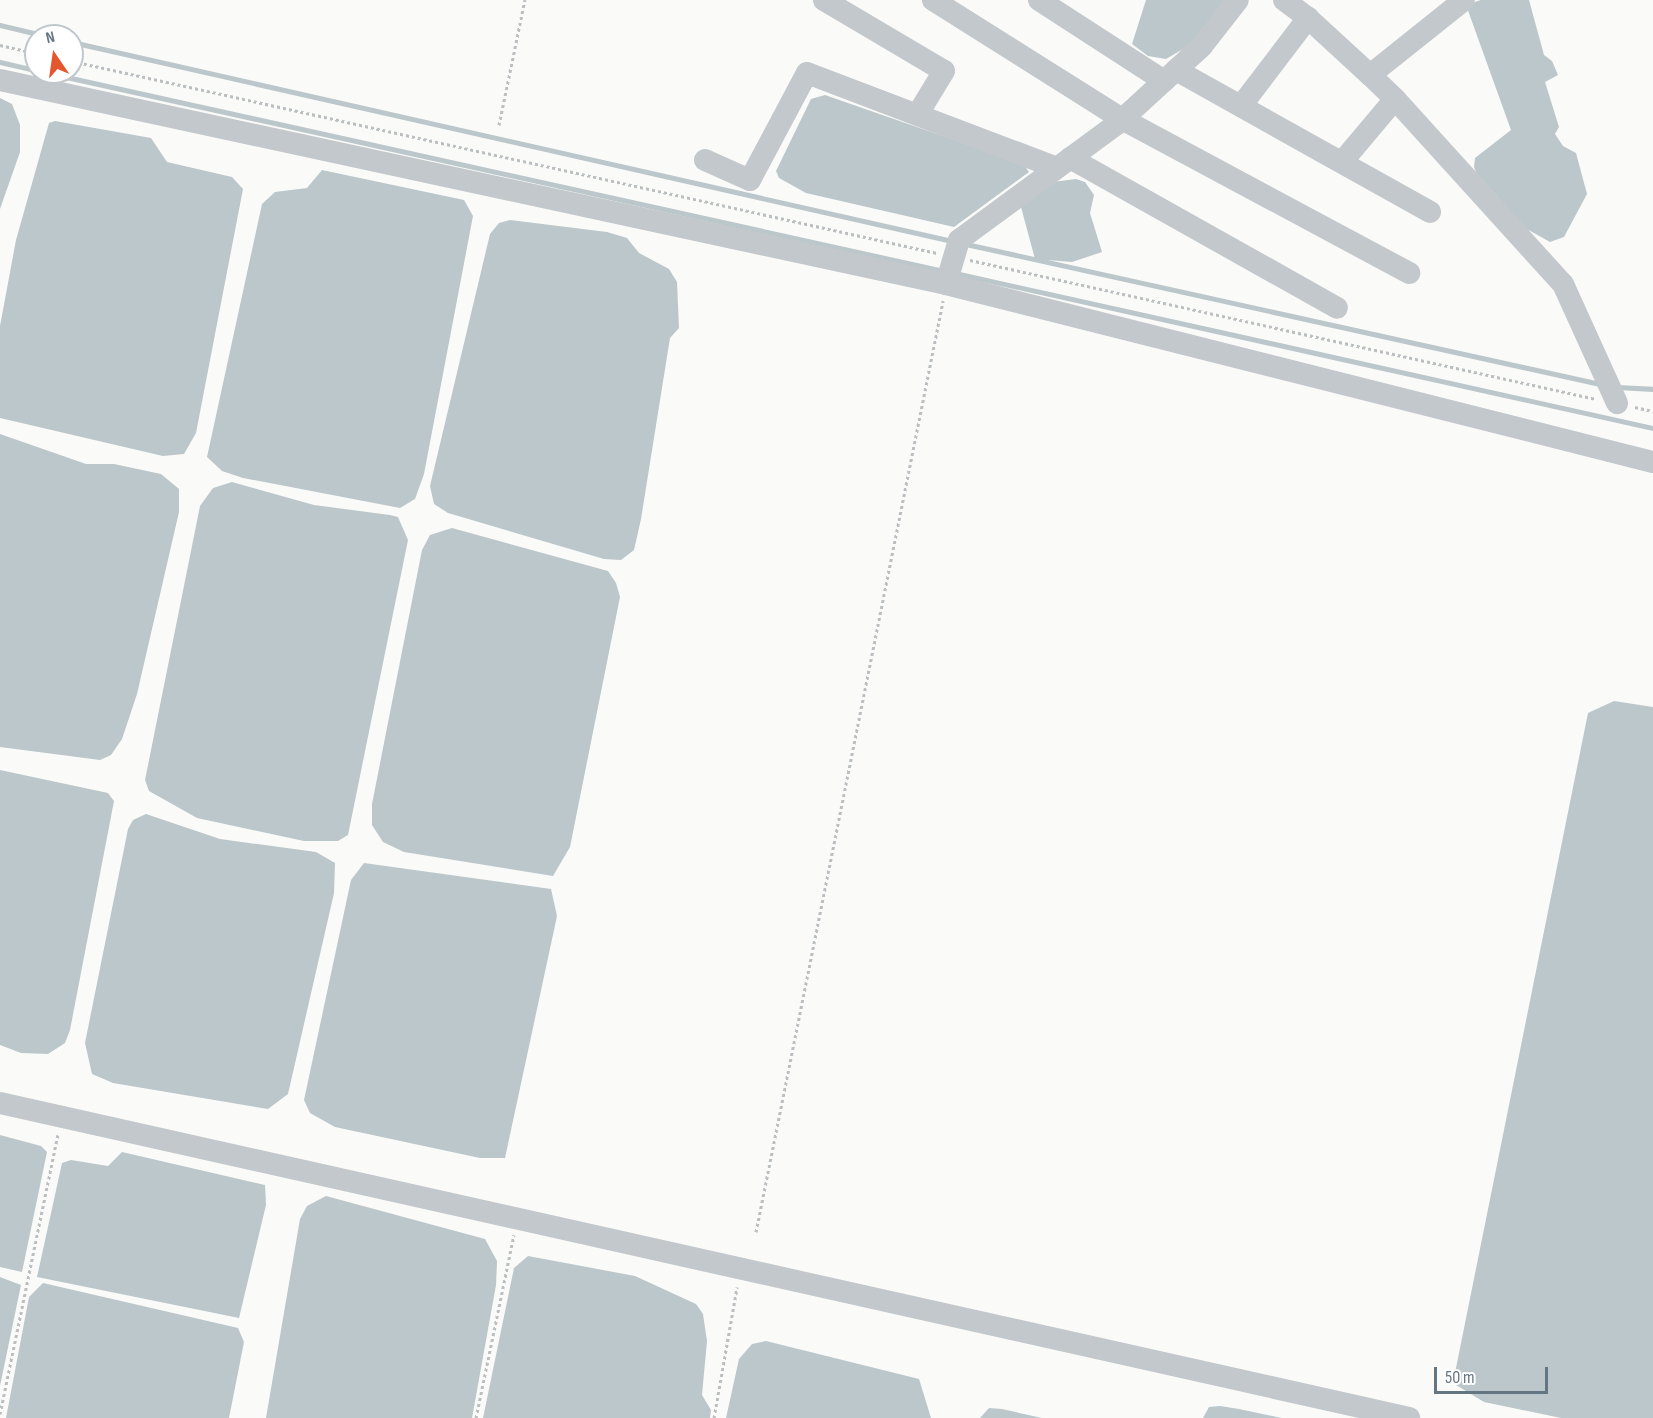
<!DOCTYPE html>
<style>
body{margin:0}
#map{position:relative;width:1653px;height:1418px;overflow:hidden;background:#fafaf8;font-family:"Sofia Sans Condensed",sans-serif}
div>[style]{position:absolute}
.water>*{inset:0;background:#bbc7cb}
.stream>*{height:4.5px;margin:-2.25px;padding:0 2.25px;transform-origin:2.25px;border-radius:2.25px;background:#bbc7cb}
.path>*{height:3px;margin-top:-1.5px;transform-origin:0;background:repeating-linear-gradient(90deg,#bbbfc2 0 3px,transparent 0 6px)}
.minor>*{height:22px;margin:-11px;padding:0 11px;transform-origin:11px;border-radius:11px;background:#c3c8cc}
span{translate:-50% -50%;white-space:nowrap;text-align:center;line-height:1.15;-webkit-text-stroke:6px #fff;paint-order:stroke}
.north{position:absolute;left:24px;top:24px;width:60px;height:60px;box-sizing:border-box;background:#fff;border:2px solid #c1c8cd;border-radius:50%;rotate:347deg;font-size:16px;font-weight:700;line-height:24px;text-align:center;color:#657683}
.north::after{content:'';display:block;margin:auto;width:21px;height:27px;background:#e4572e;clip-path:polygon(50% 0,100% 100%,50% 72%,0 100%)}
.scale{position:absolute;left:1434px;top:1367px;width:114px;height:27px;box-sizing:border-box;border:3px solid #657683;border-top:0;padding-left:8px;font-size:18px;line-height:21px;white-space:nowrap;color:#657683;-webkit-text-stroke:4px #fff;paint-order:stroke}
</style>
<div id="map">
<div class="water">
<div style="clip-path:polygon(1146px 0,1227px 0,1195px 42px,1166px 59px,1148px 56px,1132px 44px)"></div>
<div style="clip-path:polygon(1481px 0,1529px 0,1544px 55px,1552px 61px,1558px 75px,1545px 82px,1559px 127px,1555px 134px,1563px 146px,1576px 153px,1587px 194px,1564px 237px,1550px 242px,1525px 228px,1479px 180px,1474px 167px,1475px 158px,1511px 130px,1466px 5px)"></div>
<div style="clip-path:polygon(825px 95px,1023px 164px,1029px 172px,954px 227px,806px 193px,779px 178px,776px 171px,811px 99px)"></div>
<div style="clip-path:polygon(0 98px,12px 104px,20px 125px,20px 152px,0 209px)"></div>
<div style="clip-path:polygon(55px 121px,151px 138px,167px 162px,232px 177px,243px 189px,196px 433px,184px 454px,163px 456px,0 418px,0 326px,16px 240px,49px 123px)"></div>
<div style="clip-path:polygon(322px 170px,464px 200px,473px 216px,424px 474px,415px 499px,400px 508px,243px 478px,222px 471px,207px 457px,262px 204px,275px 192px,307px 188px)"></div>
<div style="clip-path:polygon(1076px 179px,1085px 182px,1094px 195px,1090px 213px,1102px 252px,1072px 262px,1035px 259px,1021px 207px,1052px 182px)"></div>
<div style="clip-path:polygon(510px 220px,607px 232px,627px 238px,639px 253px,669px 269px,677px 282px,679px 328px,670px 338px,641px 519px,634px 550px,621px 560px,604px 559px,448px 513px,434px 504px,430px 486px,490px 234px,499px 223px)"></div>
<div style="clip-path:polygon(0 434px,86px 464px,114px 464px,161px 474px,179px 489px,179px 512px,137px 694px,122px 739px,111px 755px,100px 760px,0 747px)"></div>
<div style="clip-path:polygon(232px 482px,314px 505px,390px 515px,398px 517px,408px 540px,348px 835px,338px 841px,304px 841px,197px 818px,149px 791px,145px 780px,200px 506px,213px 488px)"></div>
<div style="clip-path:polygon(452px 528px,608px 571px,616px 583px,620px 597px,570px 847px,553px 876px,404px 852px,383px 842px,372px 825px,372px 804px,422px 550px,430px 535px)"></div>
<div style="clip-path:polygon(1614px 701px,1653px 707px,1653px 1418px,1561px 1418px,1484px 1402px,1456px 1385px,1455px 1373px,1588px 713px)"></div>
<div style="clip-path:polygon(0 770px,108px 793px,114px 801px,70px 1030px,65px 1043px,48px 1054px,21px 1053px,0 1045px)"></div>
<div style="clip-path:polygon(146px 814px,220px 839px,316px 852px,335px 863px,334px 893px,288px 1094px,268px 1109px,113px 1083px,92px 1074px,85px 1043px,128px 829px,133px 820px)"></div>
<div style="clip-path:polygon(364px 863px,551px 889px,557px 916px,505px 1158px,480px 1158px,335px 1127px,310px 1113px,304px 1100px,351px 880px)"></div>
<div style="clip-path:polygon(0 1135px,41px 1146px,47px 1152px,22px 1272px,0 1267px)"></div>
<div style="clip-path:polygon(122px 1152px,265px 1185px,266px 1205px,239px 1318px,37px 1277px,62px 1163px,71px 1160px,108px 1166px)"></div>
<div style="clip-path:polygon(326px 1196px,485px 1239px,497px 1261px,496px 1285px,472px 1418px,266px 1418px,300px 1219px,307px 1206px)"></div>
<div style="clip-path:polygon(528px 1256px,635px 1276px,696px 1304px,703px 1314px,707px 1341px,702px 1395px,711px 1410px,710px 1418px,483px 1418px,514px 1268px)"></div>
<div style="clip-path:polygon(0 1277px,21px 1285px,0 1386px)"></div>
<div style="clip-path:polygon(43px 1283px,238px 1328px,244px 1342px,229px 1418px,6px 1418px,29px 1297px)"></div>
<div style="clip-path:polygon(766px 1341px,919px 1379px,931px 1418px,726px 1418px,739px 1359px,752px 1344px)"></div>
<div style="clip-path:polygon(1220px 1406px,1239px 1409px,1282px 1418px,1203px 1418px,1209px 1407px)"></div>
<div style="clip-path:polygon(989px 1408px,1002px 1409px,1042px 1418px,980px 1418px)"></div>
</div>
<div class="stream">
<div style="left:0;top:25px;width:47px;rotate:13.4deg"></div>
<div style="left:72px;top:42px;width:902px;rotate:12.74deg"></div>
<div style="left:0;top:62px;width:37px;rotate:13deg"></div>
<div style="left:44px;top:72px;width:922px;rotate:12.47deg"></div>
<div style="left:966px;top:244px;width:649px;rotate:12.45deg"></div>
<div style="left:955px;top:273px;width:715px;rotate:12.52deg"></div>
<div style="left:1617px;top:387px;width:36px;rotate:3deg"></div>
</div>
<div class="path">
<div style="left:0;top:45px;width:37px;rotate:13deg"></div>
<div style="left:72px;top:61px;width:886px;rotate:12.51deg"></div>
<div style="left:499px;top:125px;width:128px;rotate:-78.3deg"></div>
<div style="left:970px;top:260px;width:641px;rotate:12.52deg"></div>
<div style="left:1635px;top:407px;width:18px;rotate:13deg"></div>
<div style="left:756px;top:1232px;width:950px;rotate:-78.64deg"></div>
<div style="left:0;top:1414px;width:286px;rotate:-78.3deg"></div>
<div style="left:476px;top:1418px;width:187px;rotate:-78.3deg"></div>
<div style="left:714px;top:1418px;width:133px;rotate:-80deg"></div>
</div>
<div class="minor">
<div style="left:824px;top:0;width:139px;rotate:30.6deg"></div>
<div style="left:944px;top:71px;width:48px;rotate:121.4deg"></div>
<div style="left:933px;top:0;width:223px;rotate:32.2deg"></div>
<div style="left:1122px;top:119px;width:326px;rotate:28.2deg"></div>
<div style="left:1039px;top:0;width:149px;rotate:32.9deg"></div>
<div style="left:1308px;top:18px;width:84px;rotate:42.6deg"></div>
<div style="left:1176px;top:70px;width:291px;rotate:29.2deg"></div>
<div style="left:0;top:80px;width:968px;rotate:12.17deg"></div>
<div style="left:946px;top:284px;width:729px;rotate:14.13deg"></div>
<div style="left:1395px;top:99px;width:250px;rotate:47.8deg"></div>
<div style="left:1563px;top:284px;width:131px;rotate:65.6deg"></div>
<div style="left:1241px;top:106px;width:111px;rotate:-52.7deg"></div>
<div style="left:1308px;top:18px;width:30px;rotate:-143deg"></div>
<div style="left:1070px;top:158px;width:306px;rotate:29.3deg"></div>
<div style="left:705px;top:160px;width:49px;rotate:24deg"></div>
<div style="left:750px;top:180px;width:121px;rotate:-62deg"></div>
<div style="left:807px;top:73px;width:267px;rotate:20.8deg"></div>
<div style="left:1342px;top:162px;width:82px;rotate:-49.9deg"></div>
<div style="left:1395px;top:99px;width:35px;rotate:-136deg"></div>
<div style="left:1370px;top:75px;width:120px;rotate:-38.6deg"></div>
<div style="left:946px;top:284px;width:46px;rotate:-73.5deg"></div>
<div style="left:959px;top:240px;width:196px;rotate:-36.3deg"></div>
<div style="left:1117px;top:124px;width:115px;rotate:-42.5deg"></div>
<div style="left:1202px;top:46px;width:58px;rotate:-52deg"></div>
<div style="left:0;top:1103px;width:1444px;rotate:12.6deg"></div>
</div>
<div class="north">N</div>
<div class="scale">50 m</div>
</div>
